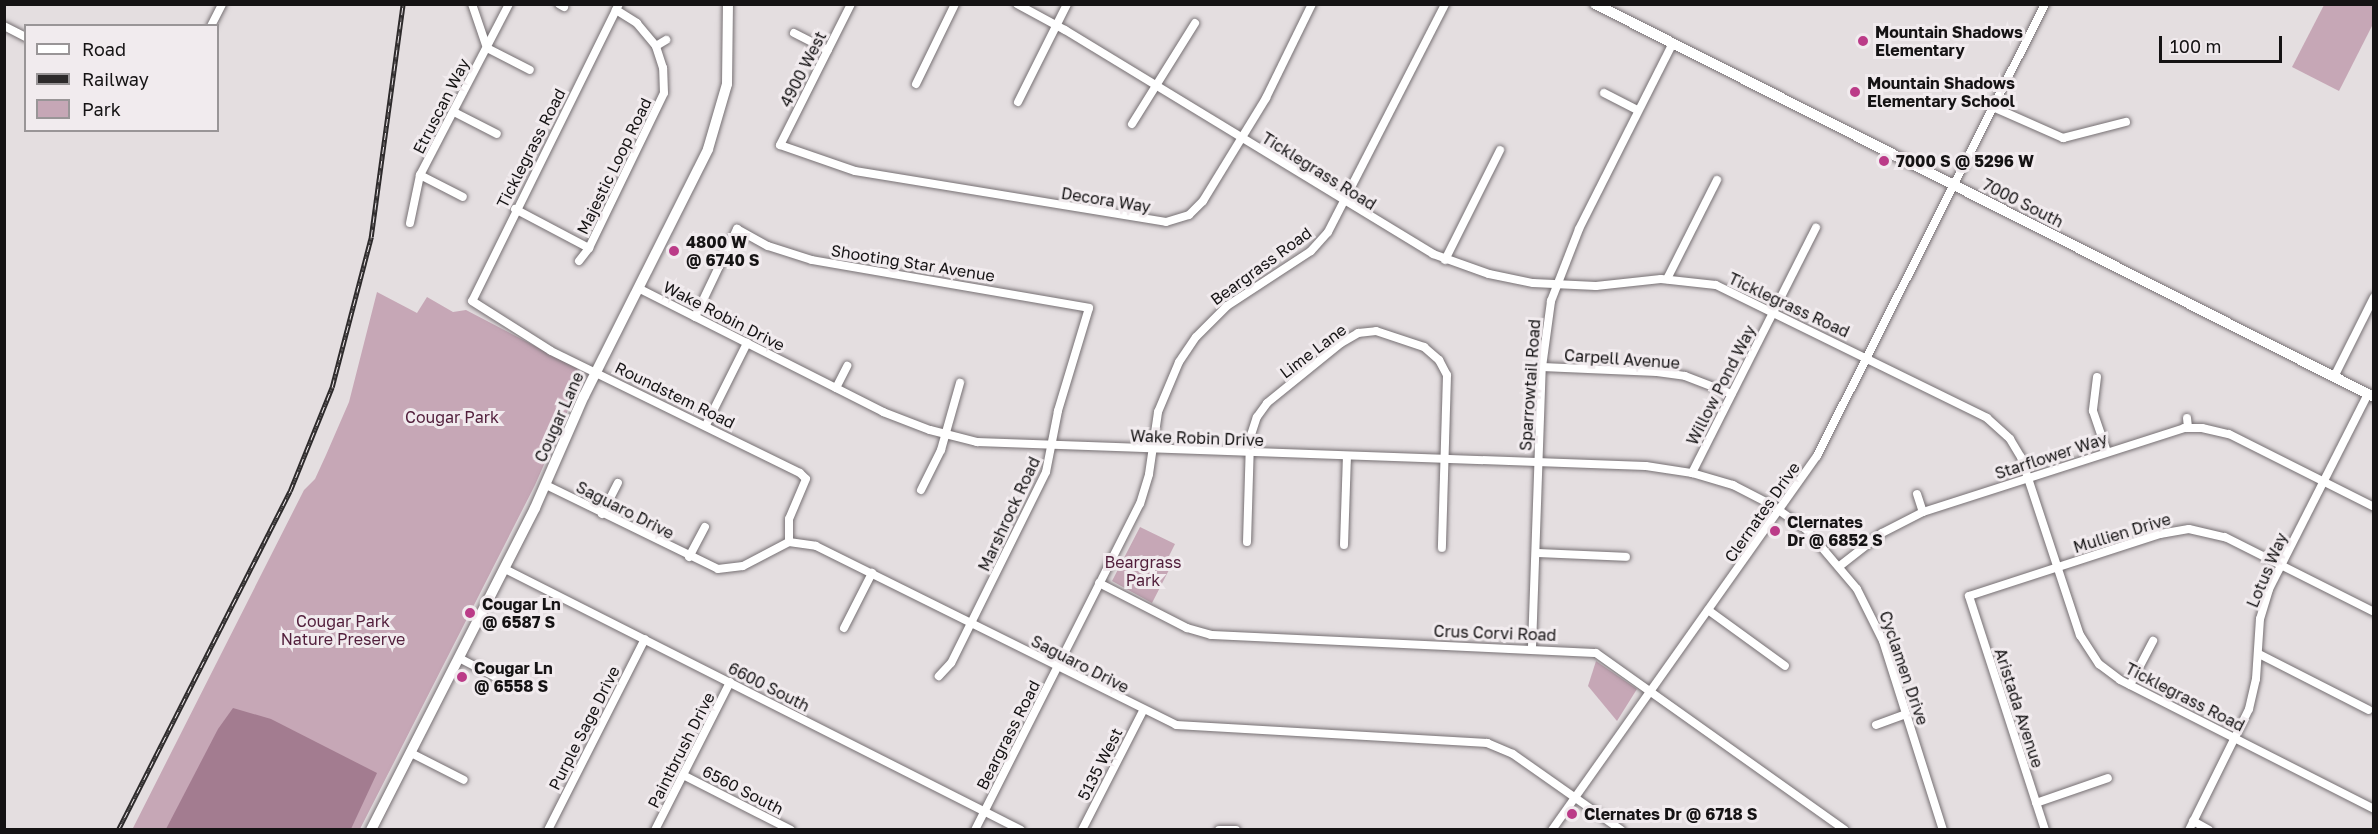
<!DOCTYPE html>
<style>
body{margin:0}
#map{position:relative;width:2378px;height:834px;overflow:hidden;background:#e4dee0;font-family:"Golos Text",sans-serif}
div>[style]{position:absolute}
.green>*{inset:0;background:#c6a7b6}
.water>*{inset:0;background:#a37c90}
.roads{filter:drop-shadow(0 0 2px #767073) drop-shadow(0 0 2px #767073)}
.street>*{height:8px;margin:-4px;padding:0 4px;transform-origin:4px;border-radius:4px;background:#fff}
.secondary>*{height:10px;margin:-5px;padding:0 5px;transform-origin:5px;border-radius:5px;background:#fff}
.rail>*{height:4.5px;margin-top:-2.25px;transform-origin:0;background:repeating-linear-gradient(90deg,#f1ebee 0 7px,#2d2a2b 0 14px);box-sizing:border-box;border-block:2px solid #2d2a2b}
.dots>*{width:16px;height:16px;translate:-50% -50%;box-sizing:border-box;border:3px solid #f1ebee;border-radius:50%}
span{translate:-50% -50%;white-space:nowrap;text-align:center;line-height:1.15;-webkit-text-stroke:6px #f1ebee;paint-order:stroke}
.poi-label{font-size:16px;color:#151314;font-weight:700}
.left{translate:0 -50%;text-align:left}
.street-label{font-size:16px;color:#151314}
.park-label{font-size:16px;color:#511e3b}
.frame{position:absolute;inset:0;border:6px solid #151314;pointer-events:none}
.legend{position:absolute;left:24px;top:24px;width:195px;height:108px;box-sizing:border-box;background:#f1ebee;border:2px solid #999597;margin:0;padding:8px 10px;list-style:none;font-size:18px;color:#151314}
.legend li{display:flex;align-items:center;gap:12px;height:30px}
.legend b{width:30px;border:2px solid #999597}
.scale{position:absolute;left:2159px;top:36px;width:123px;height:27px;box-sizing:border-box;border:3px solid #151314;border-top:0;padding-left:8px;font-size:18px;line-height:21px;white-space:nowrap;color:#151314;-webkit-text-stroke:4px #f1ebee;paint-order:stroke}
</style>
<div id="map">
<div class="green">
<div style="clip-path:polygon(2324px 5px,2373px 5px,2373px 24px,2339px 91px,2292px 67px)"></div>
<div style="clip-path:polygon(377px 292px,417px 313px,427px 297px,453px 312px,466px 310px,577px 368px,580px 383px,535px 485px,360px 829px,132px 830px,304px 490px,315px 479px,326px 455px,349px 402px)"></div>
<div style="clip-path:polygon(1140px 527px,1175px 544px,1165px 564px,1170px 568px,1152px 603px,1112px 581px)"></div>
<div style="clip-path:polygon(1596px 661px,1637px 689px,1617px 721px,1588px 686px)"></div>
</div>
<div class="water">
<div style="clip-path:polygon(233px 708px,271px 719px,377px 773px,351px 829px,166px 829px,218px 729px)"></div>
</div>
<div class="roads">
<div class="street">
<div style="left:472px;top:4px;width:46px;rotate:71.2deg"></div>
<div style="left:487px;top:48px;width:48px;rotate:27.1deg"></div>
<div style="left:559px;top:4px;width:6px;rotate:31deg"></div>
<div style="left:619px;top:4px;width:331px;rotate:116.3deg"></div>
<div style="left:472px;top:301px;width:93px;rotate:32.3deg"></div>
<div style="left:551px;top:351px;width:277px;rotate:26.1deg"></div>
<div style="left:800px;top:473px;width:8px;rotate:45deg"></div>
<div style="left:806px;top:479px;width:43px;rotate:113deg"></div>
<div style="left:789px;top:519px;width:23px;rotate:90deg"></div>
<div style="left:851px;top:4px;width:158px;rotate:116.7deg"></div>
<div style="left:780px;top:145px;width:79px;rotate:19.1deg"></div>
<div style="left:855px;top:171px;width:315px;rotate:9.3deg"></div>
<div style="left:1166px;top:222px;width:24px;rotate:-17deg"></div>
<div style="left:1189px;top:215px;width:20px;rotate:-45deg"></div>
<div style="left:1203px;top:201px;width:121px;rotate:-58.5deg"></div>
<div style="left:1266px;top:98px;width:105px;rotate:-63.9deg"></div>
<div style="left:1017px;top:4px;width:55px;rotate:28.4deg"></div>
<div style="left:1065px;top:30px;width:431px;rotate:31.3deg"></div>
<div style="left:1433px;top:254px;width:59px;rotate:19.7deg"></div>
<div style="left:1489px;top:274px;width:45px;rotate:11.6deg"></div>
<div style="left:1533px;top:283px;width:63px;rotate:2.7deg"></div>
<div style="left:1596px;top:286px;width:65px;rotate:-6.1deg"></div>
<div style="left:1661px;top:279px;width:55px;rotate:6.2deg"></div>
<div style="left:1716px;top:285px;width:302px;rotate:26.1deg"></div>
<div style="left:1987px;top:418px;width:31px;rotate:42deg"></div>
<div style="left:2010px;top:439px;width:21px;rotate:59deg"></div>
<div style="left:2021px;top:457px;width:188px;rotate:71.7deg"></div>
<div style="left:2080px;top:635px;width:35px;rotate:57deg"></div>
<div style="left:2099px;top:664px;width:26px;rotate:37deg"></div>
<div style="left:2120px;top:680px;width:285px;rotate:26.9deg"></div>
<div style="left:4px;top:26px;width:25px;rotate:27deg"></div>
<div style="left:211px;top:26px;width:25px;rotate:-63deg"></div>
<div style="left:794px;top:33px;width:38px;rotate:27deg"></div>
<div style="left:656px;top:46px;width:12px;rotate:-31deg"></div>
<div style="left:916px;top:84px;width:89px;rotate:-64deg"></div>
<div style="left:1604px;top:93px;width:38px;rotate:27deg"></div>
<div style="left:1018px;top:102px;width:110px;rotate:-63.4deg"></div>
<div style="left:1993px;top:107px;width:77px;rotate:23.9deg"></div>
<div style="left:2063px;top:138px;width:65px;rotate:-14.3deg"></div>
<div style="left:454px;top:112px;width:48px;rotate:27.1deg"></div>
<div style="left:1132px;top:124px;width:119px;rotate:-58deg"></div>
<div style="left:420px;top:175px;width:48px;rotate:27.1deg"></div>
<div style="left:515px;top:209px;width:84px;rotate:27.8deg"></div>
<div style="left:410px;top:223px;width:49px;rotate:-78.2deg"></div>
<div style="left:420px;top:175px;width:193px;rotate:-62.5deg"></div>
<div style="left:1445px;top:260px;width:123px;rotate:-63.4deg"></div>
<div style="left:579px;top:261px;width:16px;rotate:-52deg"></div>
<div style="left:589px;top:248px;width:172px;rotate:-64.2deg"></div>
<div style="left:664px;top:93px;width:25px;rotate:-92deg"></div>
<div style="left:663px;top:68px;width:23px;rotate:-108deg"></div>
<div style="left:656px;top:46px;width:30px;rotate:-130deg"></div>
<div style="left:637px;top:23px;width:25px;rotate:-148deg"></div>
<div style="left:1667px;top:279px;width:111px;rotate:-63.2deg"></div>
<div style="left:638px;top:288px;width:275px;rotate:26.8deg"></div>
<div style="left:883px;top:412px;width:50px;rotate:21deg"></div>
<div style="left:930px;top:430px;width:49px;rotate:14.3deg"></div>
<div style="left:977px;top:442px;width:669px;rotate:2.05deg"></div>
<div style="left:1646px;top:466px;width:47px;rotate:8.7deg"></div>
<div style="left:1692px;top:473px;width:43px;rotate:16.3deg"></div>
<div style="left:1733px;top:485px;width:42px;rotate:27.2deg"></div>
<div style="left:1770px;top:504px;width:45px;rotate:35.1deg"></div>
<div style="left:1807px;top:530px;width:77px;rotate:49.7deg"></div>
<div style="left:1857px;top:589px;width:58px;rotate:63.4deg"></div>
<div style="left:1883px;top:641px;width:198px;rotate:72.4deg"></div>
<div style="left:695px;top:317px;width:98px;rotate:-64.5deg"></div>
<div style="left:737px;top:229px;width:35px;rotate:29deg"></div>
<div style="left:768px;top:246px;width:46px;rotate:17.7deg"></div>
<div style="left:812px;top:260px;width:281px;rotate:9.8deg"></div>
<div style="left:1089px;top:308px;width:108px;rotate:106.8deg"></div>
<div style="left:1058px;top:411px;width:62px;rotate:101.1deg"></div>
<div style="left:1046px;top:472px;width:213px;rotate:116.4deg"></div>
<div style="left:951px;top:663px;width:18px;rotate:133deg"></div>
<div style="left:1542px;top:367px;width:115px;rotate:2.5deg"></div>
<div style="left:1657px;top:372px;width:28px;rotate:8deg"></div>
<div style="left:1685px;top:376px;width:50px;rotate:21deg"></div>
<div style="left:2097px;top:377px;width:34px;rotate:97deg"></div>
<div style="left:2093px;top:411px;width:43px;rotate:71.1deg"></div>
<div style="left:2334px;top:377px;width:89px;rotate:-63.4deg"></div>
<div style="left:836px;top:388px;width:25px;rotate:-63deg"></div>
<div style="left:2187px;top:418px;width:10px;rotate:84deg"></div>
<div style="left:706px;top:425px;width:92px;rotate:-63.4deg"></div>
<div style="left:1692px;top:473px;width:275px;rotate:-63.2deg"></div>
<div style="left:546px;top:485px;width:191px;rotate:26deg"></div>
<div style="left:718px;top:569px;width:25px;rotate:-7deg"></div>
<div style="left:743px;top:566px;width:52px;rotate:-27.6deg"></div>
<div style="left:789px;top:542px;width:27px;rotate:8deg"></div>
<div style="left:816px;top:546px;width:402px;rotate:26.4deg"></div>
<div style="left:1176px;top:725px;width:312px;rotate:3.3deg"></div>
<div style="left:1487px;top:743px;width:28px;rotate:23deg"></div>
<div style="left:1513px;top:754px;width:132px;rotate:35.1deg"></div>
<div style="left:921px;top:490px;width:45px;rotate:-63.4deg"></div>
<div style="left:941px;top:450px;width:70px;rotate:-74.2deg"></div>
<div style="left:1917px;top:494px;width:19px;rotate:72deg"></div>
<div style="left:602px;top:514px;width:35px;rotate:-63deg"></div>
<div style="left:1247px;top:542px;width:104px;rotate:-88.3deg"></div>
<div style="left:1250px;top:438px;width:22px;rotate:-72deg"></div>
<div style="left:1257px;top:417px;width:17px;rotate:-54deg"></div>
<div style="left:1267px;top:403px;width:95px;rotate:-39deg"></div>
<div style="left:1341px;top:343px;width:20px;rotate:-30deg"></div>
<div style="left:1358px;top:333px;width:18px;rotate:-6deg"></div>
<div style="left:1376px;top:331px;width:51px;rotate:18.4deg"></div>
<div style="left:1424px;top:347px;width:20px;rotate:41deg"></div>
<div style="left:1439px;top:360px;width:17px;rotate:62deg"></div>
<div style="left:1447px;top:375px;width:173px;rotate:91.7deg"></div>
<div style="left:1344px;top:545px;width:89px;rotate:-88.1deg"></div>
<div style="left:1536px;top:553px;width:90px;rotate:2.5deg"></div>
<div style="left:689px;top:557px;width:34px;rotate:-62deg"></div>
<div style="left:1841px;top:565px;width:52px;rotate:-38deg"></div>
<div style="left:1882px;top:533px;width:46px;rotate:-27.1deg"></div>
<div style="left:1923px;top:512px;width:274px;rotate:-17.8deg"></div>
<div style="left:2184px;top:428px;width:18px"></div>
<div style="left:2202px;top:428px;width:28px;rotate:13deg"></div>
<div style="left:2229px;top:434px;width:162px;rotate:26.7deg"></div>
<div style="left:505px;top:569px;width:578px;rotate:26.83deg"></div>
<div style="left:1099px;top:583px;width:99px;rotate:27.1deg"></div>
<div style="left:1187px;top:628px;width:25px;rotate:16deg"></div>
<div style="left:1211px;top:635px;width:385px;rotate:2.7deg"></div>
<div style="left:1596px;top:653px;width:305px;rotate:35.4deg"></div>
<div style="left:1708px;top:610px;width:95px;rotate:36deg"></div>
<div style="left:844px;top:628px;width:62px;rotate:-63deg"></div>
<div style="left:1532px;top:647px;width:280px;rotate:-88deg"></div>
<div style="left:1542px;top:367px;width:67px;rotate:-82.2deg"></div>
<div style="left:1551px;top:301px;width:77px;rotate:-68.7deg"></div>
<div style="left:1579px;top:229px;width:206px;rotate:-63.2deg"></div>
<div style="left:2259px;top:654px;width:123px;rotate:27deg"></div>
<div style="left:459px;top:658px;width:59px;rotate:27.4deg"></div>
<div style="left:2130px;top:685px;width:50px;rotate:-62.4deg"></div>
<div style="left:1876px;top:725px;width:32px;rotate:-20deg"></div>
<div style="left:411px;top:753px;width:59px;rotate:27deg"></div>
<div style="left:683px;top:775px;width:121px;rotate:27deg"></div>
<div style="left:2036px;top:803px;width:76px;rotate:-19.1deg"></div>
<div style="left:2193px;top:821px;width:18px;rotate:29deg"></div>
<div style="left:548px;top:830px;width:214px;rotate:-63.1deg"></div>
<div style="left:655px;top:830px;width:166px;rotate:-63.1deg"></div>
<div style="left:975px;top:830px;width:365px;rotate:-63.2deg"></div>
<div style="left:1140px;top:504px;width:31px;rotate:-73deg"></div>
<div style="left:1149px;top:474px;width:63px;rotate:-81.7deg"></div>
<div style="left:1158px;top:412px;width:54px;rotate:-67.2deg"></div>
<div style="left:1179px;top:362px;width:30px;rotate:-56deg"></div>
<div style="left:1196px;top:337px;width:44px;rotate:-45deg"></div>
<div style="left:1227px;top:306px;width:100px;rotate:-33.2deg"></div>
<div style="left:1311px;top:251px;width:25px;rotate:-48deg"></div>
<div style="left:1328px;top:232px;width:256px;rotate:-62.8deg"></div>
<div style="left:1082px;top:830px;width:134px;rotate:-62.9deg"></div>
<div style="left:1219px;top:830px;width:17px"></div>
<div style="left:1552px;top:830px;width:458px;rotate:-54.7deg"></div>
<div style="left:1817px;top:456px;width:506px;rotate:-63.23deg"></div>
<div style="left:2045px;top:830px;width:246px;rotate:-108deg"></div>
<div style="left:1969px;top:596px;width:201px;rotate:-18deg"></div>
<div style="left:2160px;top:534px;width:29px;rotate:-10deg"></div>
<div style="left:2189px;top:529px;width:37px;rotate:13deg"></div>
<div style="left:2225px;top:537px;width:167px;rotate:26.7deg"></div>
<div style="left:2189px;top:830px;width:135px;rotate:-63.6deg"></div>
<div style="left:2249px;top:709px;width:31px;rotate:-77deg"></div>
<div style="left:2256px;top:679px;width:60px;rotate:-86.2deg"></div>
<div style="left:2260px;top:619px;width:31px;rotate:-73deg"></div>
<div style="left:2269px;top:589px;width:219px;rotate:-63.1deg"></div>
</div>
<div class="secondary">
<div style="left:1595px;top:4px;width:873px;rotate:26.77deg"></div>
<div style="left:371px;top:830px;width:361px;rotate:-63deg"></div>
<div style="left:535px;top:508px;width:122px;rotate:-66.4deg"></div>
<div style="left:584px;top:396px;width:276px;rotate:-63.3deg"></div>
<div style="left:708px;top:149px;width:68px;rotate:-73.7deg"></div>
<div style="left:727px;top:84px;width:80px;rotate:-89.3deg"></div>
</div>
</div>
<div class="rail">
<div style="left:118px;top:830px;width:380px;rotate:-63.1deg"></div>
<div style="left:290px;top:491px;width:112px;rotate:-68deg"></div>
<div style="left:332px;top:387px;width:155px;rotate:-75.4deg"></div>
<div style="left:371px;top:237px;width:235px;rotate:-82.2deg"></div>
</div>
<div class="dots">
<div style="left:1863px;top:41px;background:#bb3b88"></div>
<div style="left:1855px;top:92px;background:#bb3b88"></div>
<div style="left:1884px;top:161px;background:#bb3b88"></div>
<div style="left:674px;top:251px;background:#bb3b88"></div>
<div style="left:1775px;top:531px;background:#bb3b88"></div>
<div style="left:470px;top:613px;background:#bb3b88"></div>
<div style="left:462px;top:677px;background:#bb3b88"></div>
<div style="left:1572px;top:814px;background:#bb3b88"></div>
</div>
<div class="poi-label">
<span class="left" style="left:1875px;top:41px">Mountain Shadows<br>Elementary</span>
<span class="left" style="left:1867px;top:92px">Mountain Shadows<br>Elementary School</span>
<span class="left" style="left:1896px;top:161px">7000 S @ 5296 W</span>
<span class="left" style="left:686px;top:251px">4800 W<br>@ 6740 S</span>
<span class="left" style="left:1787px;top:531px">Clernates<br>Dr @ 6852 S</span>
<span class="left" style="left:482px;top:613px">Cougar Ln<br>@ 6587 S</span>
<span class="left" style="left:474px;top:677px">Cougar Ln<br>@ 6558 S</span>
<span class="left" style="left:1584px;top:814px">Clernates Dr @ 6718 S</span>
</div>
<div class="street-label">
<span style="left:803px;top:69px;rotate:-63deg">4900 West</span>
<span style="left:441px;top:106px;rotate:-63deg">Etruscan Way</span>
<span style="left:531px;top:148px;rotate:-63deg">Ticklegrass Road</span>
<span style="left:614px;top:166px;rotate:-64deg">Majestic Loop Road</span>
<span style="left:1319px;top:171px;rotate:32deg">Ticklegrass Road</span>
<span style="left:1106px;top:200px;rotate:9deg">Decora Way</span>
<span style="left:2023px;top:203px;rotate:27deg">7000 South</span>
<span style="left:913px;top:263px;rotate:9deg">Shooting Star Avenue</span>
<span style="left:1261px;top:266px;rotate:-36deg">Beargrass Road</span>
<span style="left:1789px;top:305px;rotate:25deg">Ticklegrass Road</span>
<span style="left:724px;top:316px;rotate:27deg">Wake Robin Drive</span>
<span style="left:1313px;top:351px;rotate:-37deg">Lime Lane</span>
<span style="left:1622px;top:359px;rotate:4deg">Carpell Avenue</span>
<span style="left:1530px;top:385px;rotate:-86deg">Sparrowtail Road</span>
<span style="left:1721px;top:385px;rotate:-63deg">Willow Pond Way</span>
<span style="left:675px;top:395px;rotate:26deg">Roundstem Road</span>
<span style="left:559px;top:417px;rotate:-66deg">Cougar Lane</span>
<span style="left:1197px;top:438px;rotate:2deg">Wake Robin Drive</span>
<span style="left:2051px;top:456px;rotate:-18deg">Starflower Way</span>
<span style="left:625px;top:510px;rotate:27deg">Saguaro Drive</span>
<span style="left:1762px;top:512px;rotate:-55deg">Clernates Drive</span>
<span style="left:1009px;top:514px;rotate:-65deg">Marshrock Road</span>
<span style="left:2122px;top:533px;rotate:-17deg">Mullien Drive</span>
<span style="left:2267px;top:570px;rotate:-67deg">Lotus Way</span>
<span style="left:1495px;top:633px;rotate:2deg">Crus Corvi Road</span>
<span style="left:1080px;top:664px;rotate:27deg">Saguaro Drive</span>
<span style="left:1904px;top:668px;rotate:71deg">Cyclamen Drive</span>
<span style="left:769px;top:687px;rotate:27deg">6600 South</span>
<span style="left:2185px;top:697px;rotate:27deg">Ticklegrass Road</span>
<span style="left:2019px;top:708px;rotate:72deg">Aristada Avenue</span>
<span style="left:584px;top:728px;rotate:-63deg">Purple Sage Drive</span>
<span style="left:1008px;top:735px;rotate:-63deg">Beargrass Road</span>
<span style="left:681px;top:750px;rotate:-63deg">Paintbrush Drive</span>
<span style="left:1100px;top:764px;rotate:-63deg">5135 West</span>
<span style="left:743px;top:790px;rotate:27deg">6560 South</span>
</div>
<div class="park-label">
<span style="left:452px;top:417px">Cougar Park</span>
<span style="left:1143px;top:571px">Beargrass<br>Park</span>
<span style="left:343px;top:630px">Cougar Park<br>Nature Preserve</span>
</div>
<div class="frame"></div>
<ul class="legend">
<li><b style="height:8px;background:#fff"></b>Road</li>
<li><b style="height:8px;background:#2d2a2b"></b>Railway</li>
<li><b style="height:16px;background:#c6a7b6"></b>Park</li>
</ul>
<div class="scale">100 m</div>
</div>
